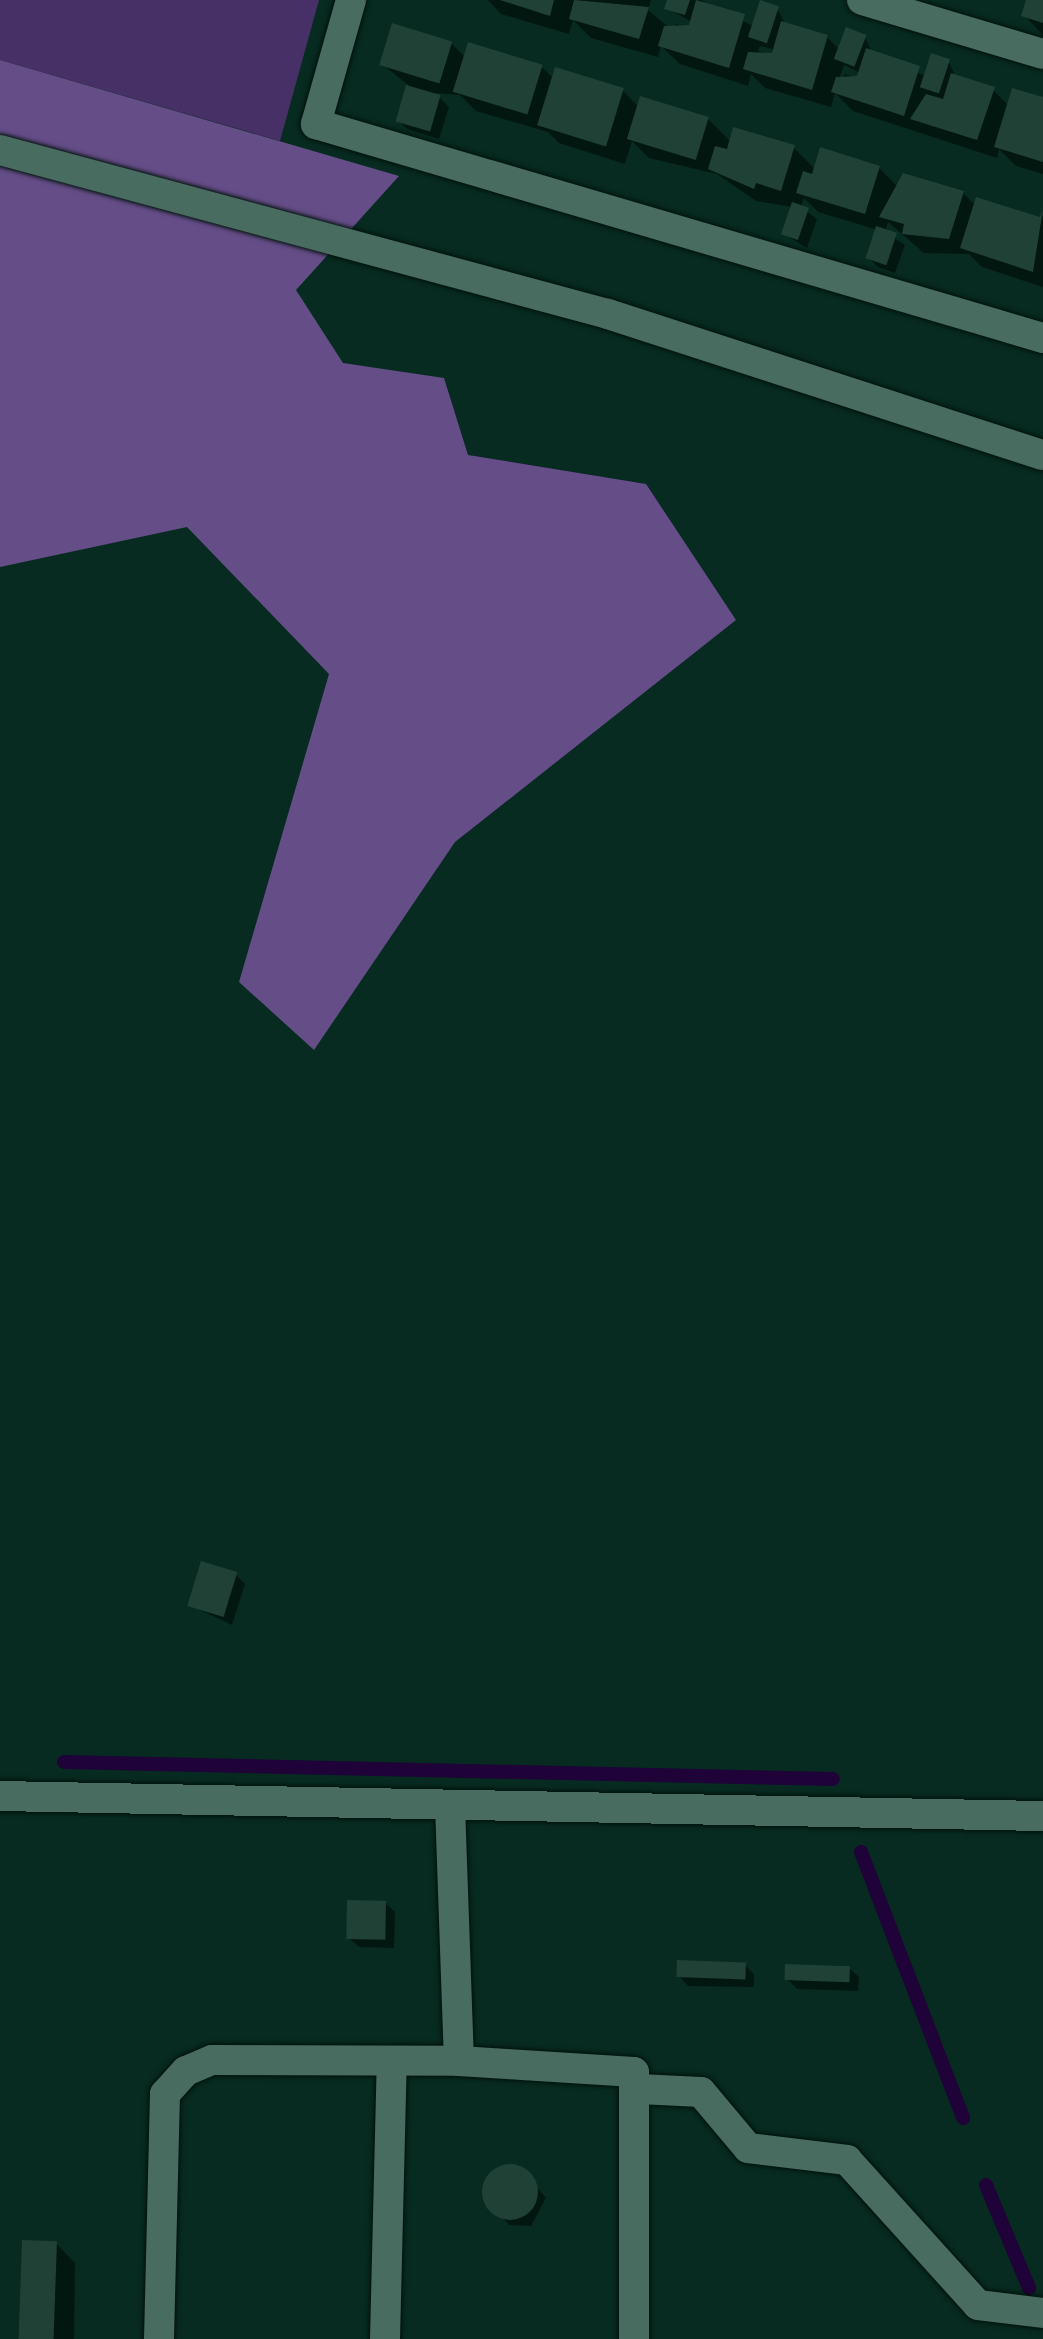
<!DOCTYPE html>
<style>
body{margin:0}
#map{position:relative;width:1043px;height:2339px;overflow:hidden;background:#072b21;font-family:Figtree,sans-serif}
div>[style]{position:absolute}
.green>*{inset:0;background:#473066}
.forest>*{inset:0;background:#654d88}
.shadow>*{inset:0;background:#0007}
.stream>*{height:14px;margin:-7px;padding:0 7px;transform-origin:7px;border-radius:7px;background:#1e0238}
.building>*{inset:0;background:#1f4136;transform-origin:0 0}
.round{border-radius:50%}
.roads{filter:drop-shadow(0 0 2px #00120b) drop-shadow(0 0 2px #00120b)}
.minor>*{height:30px;margin:-15px;padding:0 15px;transform-origin:15px;border-radius:15px;background:#496c60}
span{translate:-50% -50%;white-space:nowrap;text-align:center;line-height:1.15;-webkit-text-stroke:9px #072b21;paint-order:stroke}
</style>
<div id="map">
<div class="green">
<div style="clip-path:polygon(0 0,319px 0,280px 141px,0 60px)"></div>
</div>
<div class="forest">
<div style="clip-path:polygon(0 60px,399px 176px,296px 290px,343px 363px,444px 378px,468px 455px,646px 484px,736px 620px,455px 842px,314px 1050px,239px 982px,329px 674px,187px 527px,0 567px)"></div>
</div>
<div class="shadow">
<div style="clip-path:polygon(evenodd,488px 0,651px 0,648px 10px,673px 31px,676px 24px,690px 28px,692px 22px,667px 8px,670px 0,701px 0,755px 27px,777px 8px,785px 24px,827px 37px,840px 50px,865px 37px,872px 53px,926px 76px,949px 62px,956px 78px,993px 90px,1009px 106px,1043px 100px,1043px 174px,1016px 166px,999px 149px,997px 158px,853px 111px,835px 93px,831px 107px,765px 88px,751px 74px,748px 86px,680px 64px,661px 46px,658px 57px,591px 38px,573px 20px,569px 34px,501px 14px,488px 0,760px 46px,776px 50px,774px 56px,758px 51px,760px 46px,488px 0,844px 65px,860px 73px,858px 79px,845px 74px,838px 83px,844px 65px)"></div>
<div style="clip-path:polygon(1028px 0,1043px 0,1043px 35px,1024px 15px)"></div>
<div style="clip-path:polygon(451px 43px,466px 58px,542px 67px,554px 79px,622px 90px,639px 107px,708px 119px,731px 142px,794px 148px,816px 170px,879px 168px,898px 187px,963px 193px,976px 206px,1041px 220px,1043px 214px,1043px 287px,982px 267px,969px 254px,924px 253px,888px 222px,885px 232px,905px 245px,895px 273px,878px 267px,869px 258px,878px 230px,818px 212px,804px 198px,801px 207px,817px 219px,807px 248px,784px 234px,792px 207px,756px 201px,717px 174px,649px 158px,632px 141px,625px 164px,559px 143px,548px 132px,476px 111px,460px 95px,435px 93px,449px 107px,439px 139px,407px 129px,398px 120px,408px 85px,382px 64px)"></div>
<div style="clip-path:polygon(235px 1574px,245px 1584px,232px 1625px,190px 1605px)"></div>
<div style="clip-path:polygon(385px 1903px,395px 1912px,394px 1948px,359px 1947px,349px 1938px)"></div>
<div style="clip-path:polygon(745px 1965px,754px 1974px,754px 1987px,688px 1986px,679px 1976px)"></div>
<div style="clip-path:polygon(849px 1968px,859px 1977px,858px 1991px,797px 1989px,787px 1979px)"></div>
<div style="clip-path:polygon(500px 2169px,522px 2170px,546px 2198px,531px 2226px,509px 2225px,485px 2197px)"></div>
<div style="clip-path:polygon(56px 2243px,75px 2263px,74px 2339px,23px 2339px)"></div>
</div>
<div class="stream">
<div style="left:64px;top:1762px;width:769px;rotate:1.27deg"></div>
<div style="left:861px;top:1852px;width:285px;rotate:69deg"></div>
<div style="left:986px;top:2185px;width:112px;rotate:67.3deg"></div>
</div>
<div class="building">
<div style="clip-path:polygon(500px 0,554px 0,550px 16px)"></div>
<div style="clip-path:polygon(574px 0,649px 7px,639px 39px,569px 19px)"></div>
<div style="clip-path:polygon(667px 0,690px 0,685px 15px,664px 9px)"></div>
<div style="clip-path:polygon(696px 0,745px 14px,729px 68px,658px 46px,664px 26px,689px 25px)"></div>
<div style="left:760px;top:0;width:20px;height:39px;rotate:18deg"></div>
<div style="clip-path:polygon(1026px 0,1043px 0,1043px 23px,1021px 16px)"></div>
<div style="clip-path:polygon(781px 21px,828px 35px,812px 90px,743px 69px,748px 52px,772px 53px)"></div>
<div style="left:392px;top:23px;width:63px;height:44px;rotate:17deg"></div>
<div style="left:846px;top:27px;width:22px;height:34px;rotate:21deg"></div>
<div style="left:468px;top:42px;width:78px;height:52px;rotate:17deg"></div>
<div style="clip-path:polygon(866px 48px,920px 66px,904px 116px,831px 92px,836px 77px,857px 76px)"></div>
<div style="left:931px;top:53px;width:20px;height:36px;rotate:18deg"></div>
<div style="left:555px;top:67px;width:72px;height:61px;rotate:17deg"></div>
<div style="clip-path:polygon(951px 73px,995px 87px,977px 140px,910px 119px,926px 94px,943px 99px)"></div>
<div style="left:406px;top:85px;width:36px;height:38px;rotate:16deg"></div>
<div style="clip-path:polygon(1012px 88px,1043px 97px,1043px 162px,994px 147px)"></div>
<div style="left:640px;top:96px;width:72px;height:45px;rotate:17deg"></div>
<div style="clip-path:polygon(733px 127px,795px 145px,781px 191px,756px 183px,754px 189px,708px 169px,715px 146px,727px 149px)"></div>
<div style="clip-path:polygon(820px 147px,880px 166px,865px 214px,796px 193px,803px 171px,812px 174px)"></div>
<div style="clip-path:polygon(903px 173px,964px 191px,949px 239px,902px 234px,904px 224px,879px 217px)"></div>
<div style="clip-path:polygon(976px 197px,1040px 217px,1043px 209px,1033px 272px,960px 248px)"></div>
<div style="left:792px;top:202px;width:18px;height:34px;rotate:19deg"></div>
<div style="left:876px;top:226px;width:22px;height:34px;rotate:18deg"></div>
<div style="left:201px;top:1561px;width:38px;height:47px;rotate:17deg"></div>
<div style="left:347px;top:1900px;width:39px;height:39px;rotate:1deg"></div>
<div style="left:677px;top:1960px;width:69px;height:17px;rotate:2deg"></div>
<div style="left:785px;top:1964px;width:65px;height:16px;rotate:2deg"></div>
<div class="round" style="left:482px;top:2164px;width:56px;height:56px"></div>
<div style="left:22px;top:2240px;width:35px;height:99px;rotate:2deg"></div>
</div>
<div class="roads">
<div class="minor">
<div style="left:351px;top:0;width:129px;rotate:105.8deg"></div>
<div style="left:316px;top:124px;width:758px;rotate:16.4deg"></div>
<div style="left:862px;top:0;width:189px;rotate:16.6deg"></div>
<div style="left:0;top:150px;width:630px;rotate:15.1deg"></div>
<div style="left:608px;top:314px;width:457px;rotate:18deg"></div>
<div style="left:0;top:1796px;width:1043px;rotate:1.1deg"></div>
<div style="left:450px;top:1805px;width:256px;rotate:88deg"></div>
<div style="left:639px;top:2089px;width:62px;rotate:2.8deg"></div>
<div style="left:701px;top:2092px;width:73px;rotate:50deg"></div>
<div style="left:748px;top:2148px;width:100px;rotate:6.9deg"></div>
<div style="left:847px;top:2160px;width:195px;rotate:47.9deg"></div>
<div style="left:978px;top:2305px;width:65px;rotate:7deg"></div>
<div style="left:159px;top:2339px;width:245px;rotate:-88.6deg"></div>
<div style="left:165px;top:2094px;width:31px;rotate:-48deg"></div>
<div style="left:186px;top:2071px;width:28px;rotate:-23deg"></div>
<div style="left:212px;top:2060px;width:247px;rotate:0.2deg"></div>
<div style="left:459px;top:2061px;width:175px;rotate:3.6deg"></div>
<div style="left:634px;top:2072px;width:267px;rotate:90deg"></div>
<div style="left:385px;top:2339px;width:278px;rotate:-88.6deg"></div>
</div>
</div>
</div>
